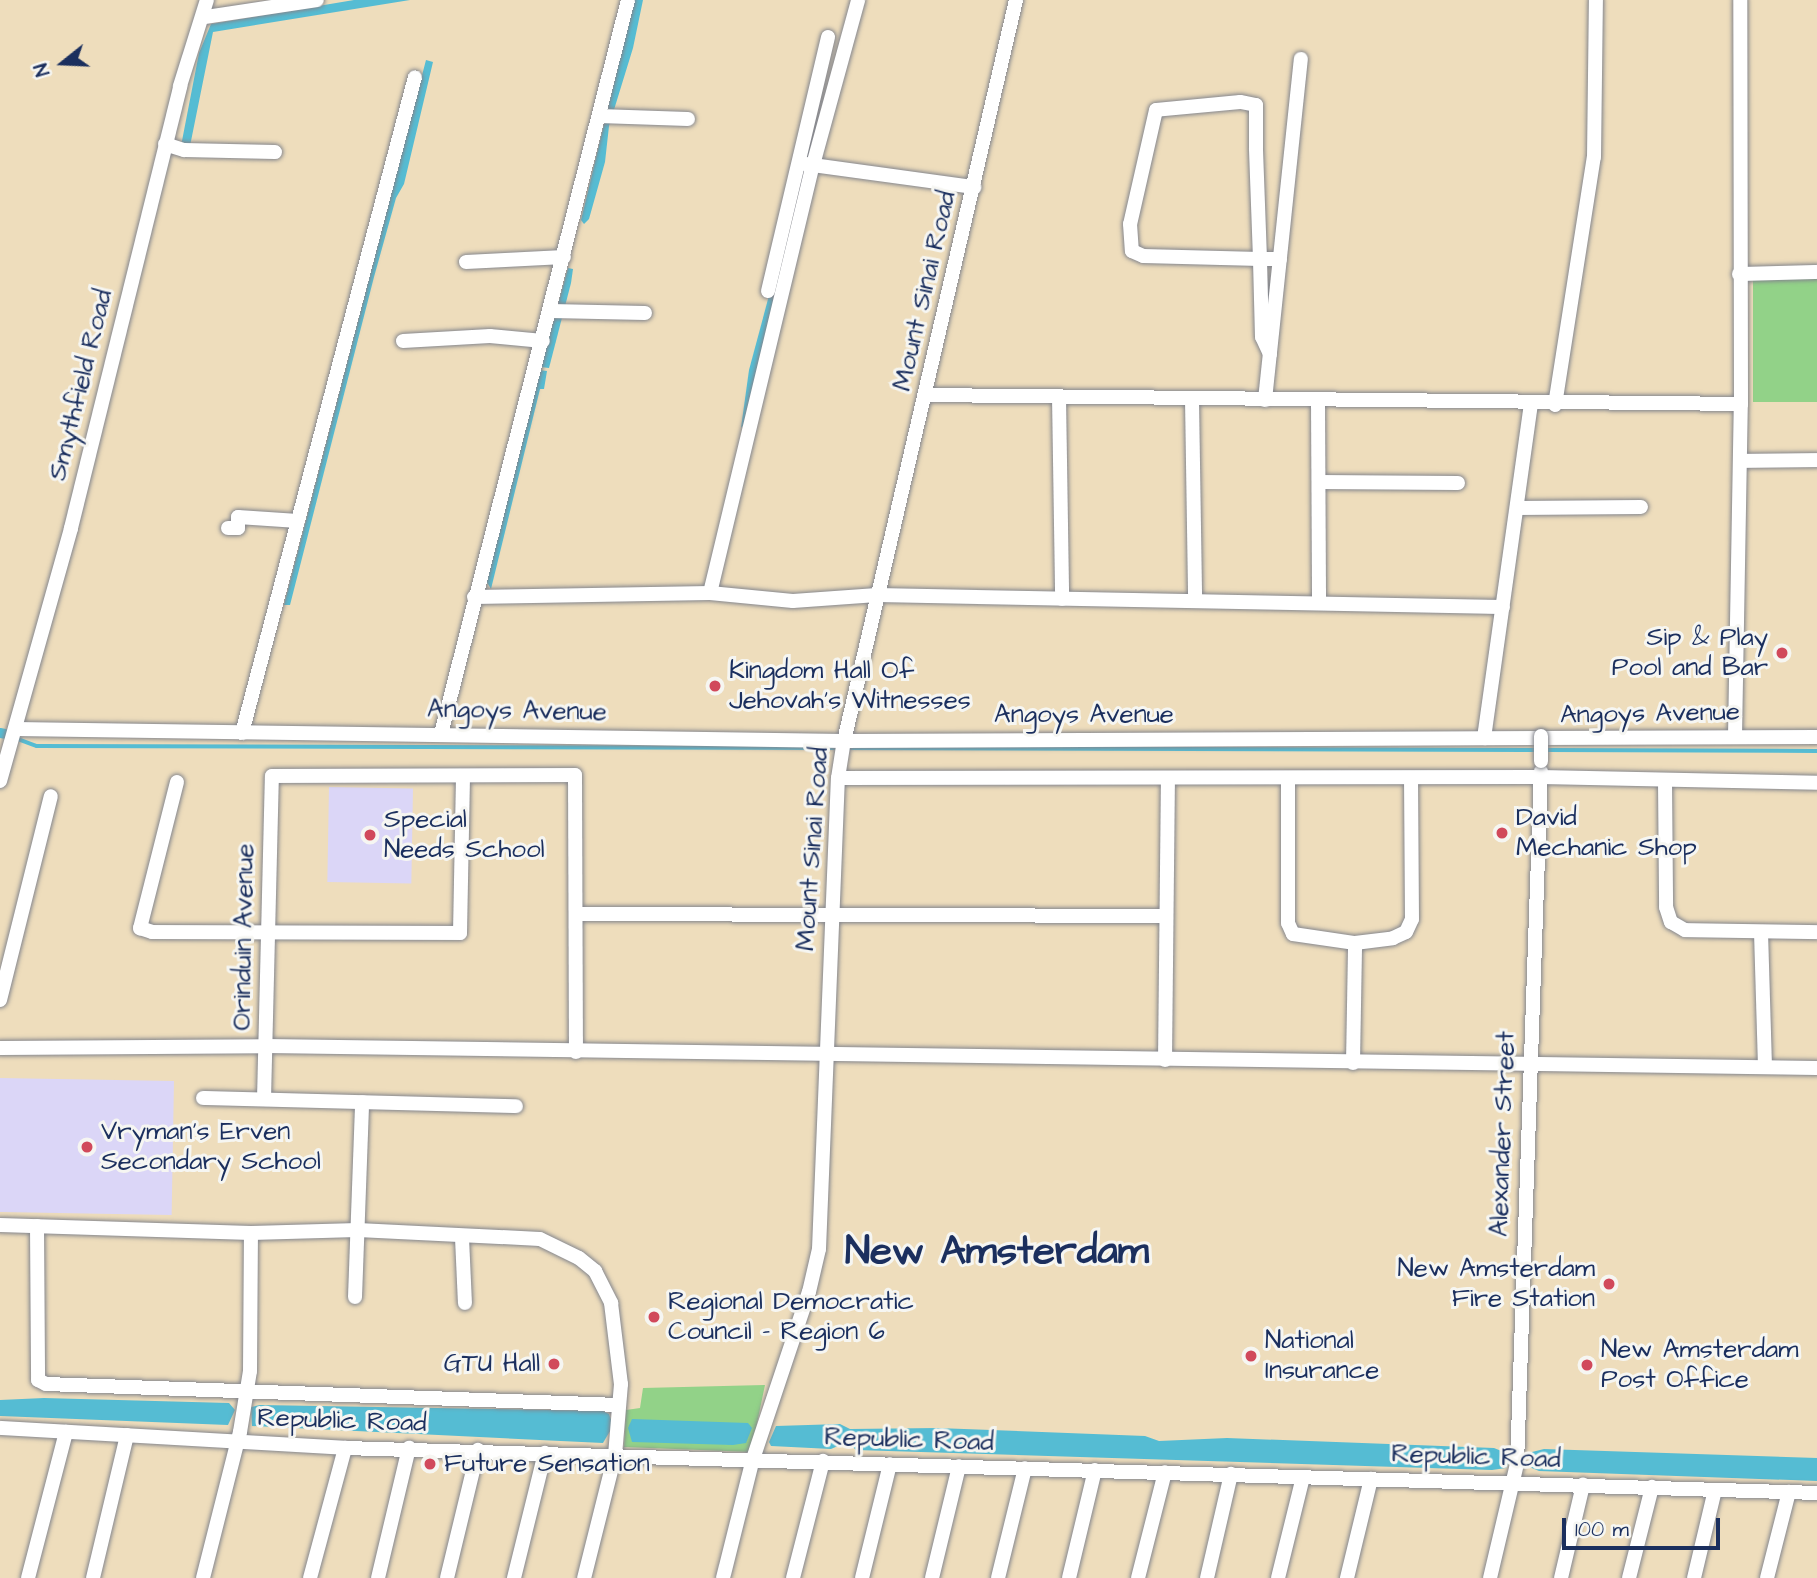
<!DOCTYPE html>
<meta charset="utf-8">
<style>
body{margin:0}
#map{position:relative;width:1817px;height:1578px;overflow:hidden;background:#eeddbc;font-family:"Architects Daughter",sans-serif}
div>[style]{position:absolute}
.built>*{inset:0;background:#dbd6f7;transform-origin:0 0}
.green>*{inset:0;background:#92d288;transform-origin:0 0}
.water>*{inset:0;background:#55bcd3}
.stream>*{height:3.5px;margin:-1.75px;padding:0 1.75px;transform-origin:1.75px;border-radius:1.75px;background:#55bcd3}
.canal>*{height:10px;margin:-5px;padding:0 5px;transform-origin:5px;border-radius:5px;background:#55bcd3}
.roads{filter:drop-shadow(0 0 2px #84868d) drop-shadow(0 0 2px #84868d)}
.minor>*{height:14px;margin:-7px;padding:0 7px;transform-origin:7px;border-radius:7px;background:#fff}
.bridges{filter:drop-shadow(0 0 2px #84868d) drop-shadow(0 0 2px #84868d)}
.minor-bridge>*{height:14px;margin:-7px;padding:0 7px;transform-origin:7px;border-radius:7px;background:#fff}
.dots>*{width:19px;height:19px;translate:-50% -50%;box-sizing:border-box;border:4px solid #f6f6f2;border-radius:50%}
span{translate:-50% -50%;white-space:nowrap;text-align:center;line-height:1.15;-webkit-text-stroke:6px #f6f6f2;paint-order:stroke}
.street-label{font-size:26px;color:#1b2f5e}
.poi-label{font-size:26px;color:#1b2f5e}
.right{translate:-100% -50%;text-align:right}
.left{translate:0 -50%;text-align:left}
.town-label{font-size:40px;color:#1b2f5e;font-weight:700}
.north{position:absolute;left:28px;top:28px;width:70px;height:70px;-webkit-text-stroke:5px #f6f6f2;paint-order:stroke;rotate:252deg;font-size:19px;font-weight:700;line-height:28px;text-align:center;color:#1b2f5e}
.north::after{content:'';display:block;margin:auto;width:24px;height:32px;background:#1b2f5e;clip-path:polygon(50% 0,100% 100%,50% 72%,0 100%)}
.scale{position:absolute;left:1562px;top:1518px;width:158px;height:32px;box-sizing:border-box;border:4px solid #1b2f5e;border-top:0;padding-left:9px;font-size:21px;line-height:24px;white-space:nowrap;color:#1b2f5e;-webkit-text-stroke:5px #f6f6f2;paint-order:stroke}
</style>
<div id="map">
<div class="built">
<div style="left:329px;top:787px;width:84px;height:95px;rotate:1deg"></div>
<div style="left:0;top:1078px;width:174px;height:134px;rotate:1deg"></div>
</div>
<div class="green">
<div style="left:1817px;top:279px;width:123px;height:64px;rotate:90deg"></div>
<div style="clip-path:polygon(765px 1385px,751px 1452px,624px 1447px,626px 1410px,640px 1408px,643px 1388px)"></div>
</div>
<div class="water">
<div style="clip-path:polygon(354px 0,410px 0,213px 32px,190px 146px,181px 146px,199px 53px,211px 24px)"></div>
<div style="clip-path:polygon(634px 0,643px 0,633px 48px,609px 126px,605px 162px,589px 219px,584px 224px,581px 220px)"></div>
<div style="clip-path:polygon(426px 60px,433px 62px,404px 184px,396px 198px,374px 277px,290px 605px,284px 605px)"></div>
<div style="clip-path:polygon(803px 169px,746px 422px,741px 428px,749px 370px)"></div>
<div style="clip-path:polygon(568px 268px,573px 269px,571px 283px,549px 368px,541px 367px)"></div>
<div style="clip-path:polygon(539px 370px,547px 371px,544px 389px,540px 389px,491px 589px,485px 579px)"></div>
<div style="clip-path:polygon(44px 1398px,229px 1403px,235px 1410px,228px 1425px,0 1416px,0 1400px)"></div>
<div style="clip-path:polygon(260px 1405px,603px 1411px,609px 1414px,613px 1426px,603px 1443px,252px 1426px,251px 1407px)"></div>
<div style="clip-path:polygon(632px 1419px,748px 1423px,752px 1428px,746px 1443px,733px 1445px,632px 1442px,628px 1428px)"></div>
<div style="clip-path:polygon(840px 1424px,850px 1429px,937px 1428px,1145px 1436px,1159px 1441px,1227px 1438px,1494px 1448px,1509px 1454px,1509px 1462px,1506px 1468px,1492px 1470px,856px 1450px,847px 1442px,831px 1449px,771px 1446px,769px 1442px,776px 1426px)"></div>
<div style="clip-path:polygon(1544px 1449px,1817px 1458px,1817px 1481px,1539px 1471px,1527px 1466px,1532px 1452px)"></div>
</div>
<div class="stream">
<div style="left:15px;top:738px;width:23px;rotate:20deg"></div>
<div style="left:37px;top:746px;width:801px;rotate:0.14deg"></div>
<div style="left:846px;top:748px;width:692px;rotate:0.17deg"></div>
<div style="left:1546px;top:750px;width:271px;rotate:0.2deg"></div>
</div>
<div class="canal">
<div style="left:0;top:733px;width:5px;rotate:11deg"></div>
</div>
<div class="roads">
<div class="minor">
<div style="left:205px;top:17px;width:113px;rotate:-8.6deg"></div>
<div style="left:599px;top:116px;width:89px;rotate:1.9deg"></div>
<div style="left:165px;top:144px;width:20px;rotate:18deg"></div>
<div style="left:184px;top:150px;width:91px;rotate:1.3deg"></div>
<div style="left:805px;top:164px;width:171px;rotate:7.8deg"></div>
<div style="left:466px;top:262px;width:98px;rotate:-2.9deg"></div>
<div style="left:1739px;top:274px;width:78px;rotate:-1.5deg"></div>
<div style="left:768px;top:291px;width:261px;rotate:-76.7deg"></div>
<div style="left:551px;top:311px;width:94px;rotate:1.2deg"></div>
<div style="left:403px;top:341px;width:87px;rotate:-3.3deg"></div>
<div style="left:490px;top:336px;width:53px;rotate:5.4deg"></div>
<div style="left:1270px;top:354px;width:19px;rotate:-115deg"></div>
<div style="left:1262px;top:337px;width:78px;rotate:-91.5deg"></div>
<div style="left:1260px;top:259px;width:111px;rotate:-92.1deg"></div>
<div style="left:1256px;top:148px;width:43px;rotate:-90deg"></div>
<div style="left:1256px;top:105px;width:16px;rotate:-169deg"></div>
<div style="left:1240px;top:102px;width:84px;rotate:174.6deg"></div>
<div style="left:1156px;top:110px;width:117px;rotate:102.8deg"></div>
<div style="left:1130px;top:224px;width:27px;rotate:86deg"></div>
<div style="left:1132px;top:251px;width:12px;rotate:24deg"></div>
<div style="left:1143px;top:256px;width:117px;rotate:1.5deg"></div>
<div style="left:1260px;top:259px;width:20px"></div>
<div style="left:926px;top:395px;width:815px;rotate:0.63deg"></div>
<div style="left:1059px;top:397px;width:202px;rotate:89.1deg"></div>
<div style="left:1192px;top:400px;width:201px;rotate:89.1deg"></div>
<div style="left:1265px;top:400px;width:343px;rotate:-84deg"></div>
<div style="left:1318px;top:402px;width:201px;rotate:89.7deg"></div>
<div style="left:1555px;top:405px;width:251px;rotate:-81.1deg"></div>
<div style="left:1594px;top:157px;width:157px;rotate:-89.3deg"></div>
<div style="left:1740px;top:461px;width:77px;rotate:-0.7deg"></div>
<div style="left:1319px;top:482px;width:139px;rotate:0.4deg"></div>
<div style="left:1517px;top:508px;width:124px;rotate:-0.5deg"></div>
<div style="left:228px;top:528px;width:10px"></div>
<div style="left:238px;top:528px;width:11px;rotate:-90deg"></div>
<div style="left:238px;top:517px;width:60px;rotate:3.8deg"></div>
<div style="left:710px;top:593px;width:440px;rotate:-76.5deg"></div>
<div style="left:813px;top:165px;width:171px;rotate:-74.7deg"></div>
<div style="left:474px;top:597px;width:236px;rotate:-1deg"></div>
<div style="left:710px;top:593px;width:83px;rotate:5.5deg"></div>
<div style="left:793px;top:601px;width:84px;rotate:-4.1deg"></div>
<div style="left:877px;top:595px;width:626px;rotate:1.1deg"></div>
<div style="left:15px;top:729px;width:829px;rotate:0.83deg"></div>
<div style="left:844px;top:741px;width:973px;rotate:-0.24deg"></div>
<div style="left:242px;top:733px;width:678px;rotate:-75.23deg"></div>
<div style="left:441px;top:734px;width:757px;rotate:-75.71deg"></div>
<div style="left:1735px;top:737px;width:333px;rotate:-89deg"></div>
<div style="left:1741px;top:404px;width:404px;rotate:-90.1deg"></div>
<div style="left:1484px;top:738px;width:337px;rotate:-82deg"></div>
<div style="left:838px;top:778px;width:703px;rotate:-0.08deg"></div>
<div style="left:1541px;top:777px;width:276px;rotate:1.2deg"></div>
<div style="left:1288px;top:780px;width:143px;rotate:90deg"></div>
<div style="left:1288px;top:923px;width:12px;rotate:66deg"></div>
<div style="left:1293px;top:934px;width:63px;rotate:8.3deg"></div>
<div style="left:1355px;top:943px;width:38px;rotate:-7deg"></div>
<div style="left:1393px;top:938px;width:14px;rotate:-25deg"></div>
<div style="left:1406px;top:932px;width:14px;rotate:-65deg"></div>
<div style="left:1412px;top:919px;width:140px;rotate:-90.4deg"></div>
<div style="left:0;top:781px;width:263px;rotate:-74.3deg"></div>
<div style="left:71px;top:528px;width:455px;rotate:-76.1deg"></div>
<div style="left:180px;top:86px;width:90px;rotate:-72.6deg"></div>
<div style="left:1665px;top:781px;width:126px;rotate:89.5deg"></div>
<div style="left:1666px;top:907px;width:16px;rotate:72deg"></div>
<div style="left:1671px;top:922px;width:16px;rotate:30deg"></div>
<div style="left:1685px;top:930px;width:132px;rotate:0.9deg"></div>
<div style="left:177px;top:782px;width:151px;rotate:104.2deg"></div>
<div style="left:140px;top:928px;width:13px;rotate:18deg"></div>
<div style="left:152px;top:932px;width:308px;rotate:0.2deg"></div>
<div style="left:460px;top:933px;width:157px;rotate:-88.9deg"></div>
<div style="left:578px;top:914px;width:588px;rotate:0.19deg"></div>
<div style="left:1761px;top:932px;width:134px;rotate:88.3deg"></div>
<div style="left:0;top:1000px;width:210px;rotate:-76deg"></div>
<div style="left:0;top:1048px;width:266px;rotate:-0.4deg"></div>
<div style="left:266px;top:1046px;width:1551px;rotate:0.81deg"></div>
<div style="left:1165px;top:1060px;width:280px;rotate:-89.4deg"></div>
<div style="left:1353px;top:1063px;width:120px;rotate:-89deg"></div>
<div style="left:203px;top:1098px;width:313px;rotate:1.5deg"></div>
<div style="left:264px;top:1099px;width:323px;rotate:-88.6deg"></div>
<div style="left:272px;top:776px;width:303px;rotate:-0.2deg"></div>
<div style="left:575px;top:775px;width:277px;rotate:89.8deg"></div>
<div style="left:0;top:1225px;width:251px;rotate:1.8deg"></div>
<div style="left:251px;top:1233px;width:107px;rotate:-1.6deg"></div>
<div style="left:358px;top:1230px;width:182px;rotate:2.8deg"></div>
<div style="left:540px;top:1239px;width:43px;rotate:26deg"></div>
<div style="left:579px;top:1258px;width:21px;rotate:39deg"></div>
<div style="left:595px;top:1271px;width:36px;rotate:63deg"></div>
<div style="left:611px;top:1303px;width:82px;rotate:83deg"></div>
<div style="left:621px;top:1384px;width:71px;rotate:94.8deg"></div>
<div style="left:615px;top:1455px;width:127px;rotate:104.1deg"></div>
<div style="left:37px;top:1226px;width:154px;rotate:89.6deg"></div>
<div style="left:38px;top:1380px;width:9px;rotate:27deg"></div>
<div style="left:46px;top:1384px;width:573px;rotate:2.1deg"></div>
<div style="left:462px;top:1238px;width:65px;rotate:87.4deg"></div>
<div style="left:355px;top:1297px;width:195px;rotate:-87.9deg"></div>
<div style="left:0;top:1428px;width:346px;rotate:3.3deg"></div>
<div style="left:345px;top:1448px;width:1473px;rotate:1.75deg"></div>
<div style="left:28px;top:1578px;width:151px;rotate:-75.4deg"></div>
<div style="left:93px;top:1578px;width:147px;rotate:-76.6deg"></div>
<div style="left:203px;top:1578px;width:151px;rotate:-75.8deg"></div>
<div style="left:240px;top:1432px;width:62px;rotate:-80.7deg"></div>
<div style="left:250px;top:1371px;width:138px;rotate:-89.6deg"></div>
<div style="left:310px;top:1578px;width:135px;rotate:-74.9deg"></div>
<div style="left:378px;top:1578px;width:134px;rotate:-76.6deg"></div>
<div style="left:447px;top:1578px;width:132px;rotate:-76.4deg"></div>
<div style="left:514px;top:1578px;width:129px;rotate:-76.1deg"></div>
<div style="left:723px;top:1578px;width:123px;rotate:-75.9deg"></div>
<div style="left:753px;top:1459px;width:176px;rotate:-71.5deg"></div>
<div style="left:809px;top:1292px;width:44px;rotate:-76.9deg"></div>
<div style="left:819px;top:1249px;width:471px;rotate:-87.7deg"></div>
<div style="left:838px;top:778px;width:37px;rotate:-81deg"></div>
<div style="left:844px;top:741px;width:761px;rotate:-76.93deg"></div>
<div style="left:793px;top:1578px;width:121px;rotate:-75.6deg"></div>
<div style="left:862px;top:1578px;width:117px;rotate:-76.2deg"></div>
<div style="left:932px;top:1578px;width:115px;rotate:-76.4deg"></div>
<div style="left:998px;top:1578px;width:113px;rotate:-76.2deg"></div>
<div style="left:1069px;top:1578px;width:111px;rotate:-76.5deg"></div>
<div style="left:1138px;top:1578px;width:109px;rotate:-75.7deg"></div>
<div style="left:1207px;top:1578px;width:107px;rotate:-77deg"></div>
<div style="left:1278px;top:1578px;width:104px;rotate:-76.1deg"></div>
<div style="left:1347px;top:1578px;width:102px;rotate:-76.4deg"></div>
<div style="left:1490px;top:1578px;width:117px;rotate:-76.7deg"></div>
<div style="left:1517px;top:1464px;width:693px;rotate:-88.02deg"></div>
<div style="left:1561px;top:1578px;width:96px;rotate:-76.7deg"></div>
<div style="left:1629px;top:1578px;width:94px;rotate:-75.8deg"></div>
<div style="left:1694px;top:1578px;width:90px;rotate:-76.6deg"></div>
<div style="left:1767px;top:1578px;width:89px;rotate:-75.7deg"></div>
</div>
</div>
<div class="bridges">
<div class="minor-bridge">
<div style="left:1541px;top:761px;width:25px;rotate:-90deg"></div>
</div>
</div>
<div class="dots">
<div style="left:1782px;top:653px;background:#d1495b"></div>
<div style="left:715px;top:686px;background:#d1495b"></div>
<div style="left:1502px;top:833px;background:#d1495b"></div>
<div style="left:370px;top:835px;background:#d1495b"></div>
<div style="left:87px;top:1147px;background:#d1495b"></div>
<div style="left:1609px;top:1284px;background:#d1495b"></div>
<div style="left:654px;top:1317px;background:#d1495b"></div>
<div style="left:1251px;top:1356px;background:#d1495b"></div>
<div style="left:554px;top:1364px;background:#d1495b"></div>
<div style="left:1587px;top:1365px;background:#d1495b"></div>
<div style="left:430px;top:1464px;background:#d1495b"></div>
</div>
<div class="street-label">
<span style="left:925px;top:291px;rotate:-77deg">Mount Sinai Road</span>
<span style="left:81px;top:385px;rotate:-76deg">Smythfield Road</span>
<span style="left:517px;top:711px;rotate:1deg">Angoys Avenue</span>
<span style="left:1650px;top:714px;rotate:-1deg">Angoys Avenue</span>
<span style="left:1084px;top:715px">Angoys Avenue</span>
<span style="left:813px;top:849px;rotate:-86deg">Mount Sinai Road</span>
<span style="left:244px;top:937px;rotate:-89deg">Orinduin Avenue</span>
<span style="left:1503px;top:1134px;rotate:-88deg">Alexander Street</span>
<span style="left:342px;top:1421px;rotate:2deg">Republic Road</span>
<span style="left:909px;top:1440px;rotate:2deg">Republic Road</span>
<span style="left:1476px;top:1457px;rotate:2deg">Republic Road</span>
</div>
<div class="poi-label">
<span class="right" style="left:1768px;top:653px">Sip &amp; Play<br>Pool and Bar</span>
<span class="left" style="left:729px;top:686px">Kingdom Hall Of<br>Jehovah’s Witnesses</span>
<span class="left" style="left:1516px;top:833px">David<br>Mechanic Shop</span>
<span class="left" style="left:384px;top:835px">Special<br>Needs School</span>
<span class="left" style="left:101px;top:1147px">Vryman's Erven<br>Secondary School</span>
<span class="right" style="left:1595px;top:1284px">New Amsterdam<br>Fire Station</span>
<span class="left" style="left:668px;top:1317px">Regional Democratic<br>Council - Region 6</span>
<span class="left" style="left:1265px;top:1356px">National<br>Insurance</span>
<span class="left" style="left:1601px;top:1365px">New Amsterdam<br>Post Office</span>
<span class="right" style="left:540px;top:1364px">GTU Hall</span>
<span class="left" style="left:444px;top:1464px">Future Sensation</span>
</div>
<div class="town-label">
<span style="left:997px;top:1252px">New Amsterdam</span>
</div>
<div class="north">N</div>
<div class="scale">100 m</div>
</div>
